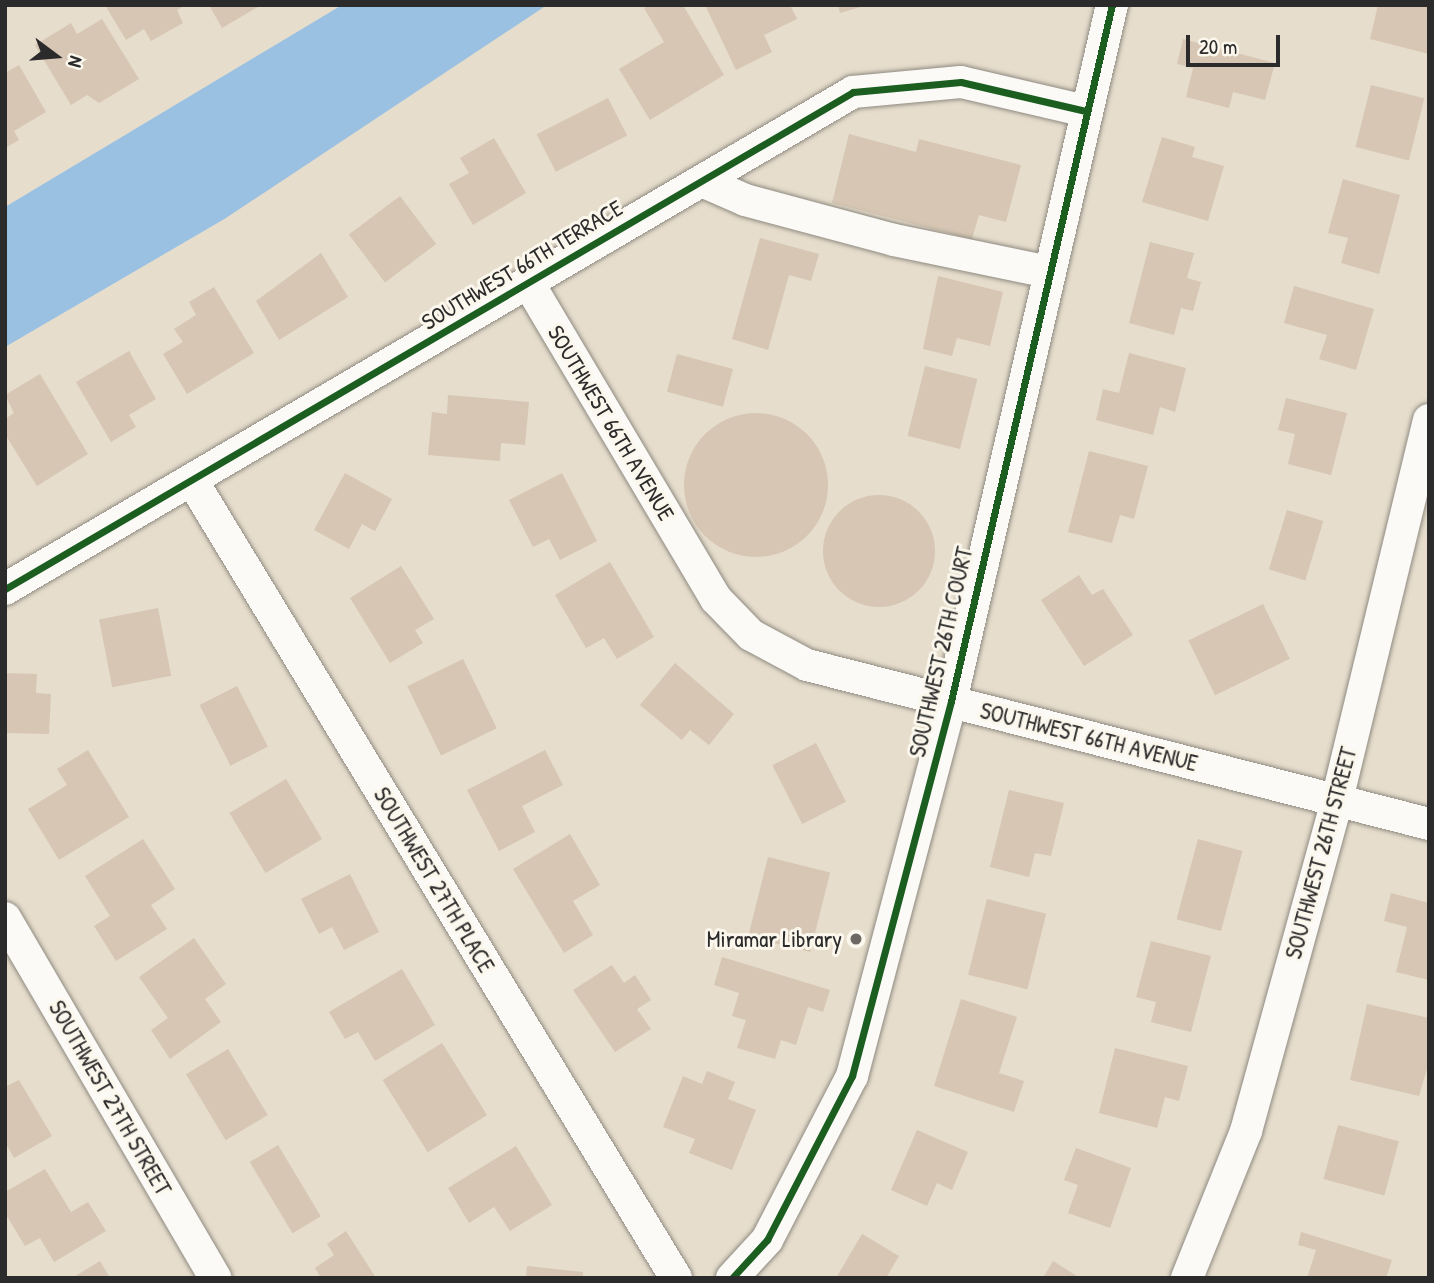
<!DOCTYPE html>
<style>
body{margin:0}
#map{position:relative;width:1434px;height:1283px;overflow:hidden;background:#e6ddcc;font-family:"Patrick Hand",sans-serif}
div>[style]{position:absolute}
.water>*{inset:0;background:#9ac1e2}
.building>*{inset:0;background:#d6c6b3;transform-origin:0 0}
.round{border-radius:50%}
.roads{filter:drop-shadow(0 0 2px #8f8a81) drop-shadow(0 0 2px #8f8a81)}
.minor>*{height:32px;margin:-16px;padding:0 16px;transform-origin:16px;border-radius:16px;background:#fbfaf7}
.cycleway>*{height:7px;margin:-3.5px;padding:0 3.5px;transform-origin:3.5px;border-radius:3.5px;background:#1b5e20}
.dots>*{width:19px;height:19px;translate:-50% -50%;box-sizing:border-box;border:4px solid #fbf7ec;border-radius:50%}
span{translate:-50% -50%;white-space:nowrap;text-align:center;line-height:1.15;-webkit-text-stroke:6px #fbf7ec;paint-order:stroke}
.street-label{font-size:23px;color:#2b2b2b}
.poi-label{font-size:23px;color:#2b2b2b}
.right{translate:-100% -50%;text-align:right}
.frame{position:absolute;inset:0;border:7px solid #2b2b2b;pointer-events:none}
.north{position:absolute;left:21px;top:21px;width:70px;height:70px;-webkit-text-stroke:5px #fbf7ec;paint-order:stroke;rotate:106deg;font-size:19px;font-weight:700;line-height:28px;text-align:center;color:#2b2b2b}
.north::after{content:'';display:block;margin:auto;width:24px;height:32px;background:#2b2b2b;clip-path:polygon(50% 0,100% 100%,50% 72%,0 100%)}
.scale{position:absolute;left:1186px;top:35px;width:94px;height:32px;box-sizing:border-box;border:4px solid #2b2b2b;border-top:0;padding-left:9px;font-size:21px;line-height:24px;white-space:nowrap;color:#2b2b2b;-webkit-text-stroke:5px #fbf7ec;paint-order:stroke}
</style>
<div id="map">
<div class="water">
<div style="clip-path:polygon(342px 5px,547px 5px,226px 218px,5px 347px,5px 207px)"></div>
</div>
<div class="building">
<div style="clip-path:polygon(105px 5px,186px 5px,177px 10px,183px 23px,151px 41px,144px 29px,126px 40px)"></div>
<div style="clip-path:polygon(209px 5px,261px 5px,222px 28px)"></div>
<div style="clip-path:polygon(650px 5px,683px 5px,724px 75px,650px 120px,619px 69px,664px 42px,644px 8px)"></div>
<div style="clip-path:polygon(705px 5px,790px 5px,797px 19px,764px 35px,772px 52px,736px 70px)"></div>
<div style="clip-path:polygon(838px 5px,864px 5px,864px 6px,840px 13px)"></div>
<div style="clip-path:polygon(1378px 5px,1429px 5px,1429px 54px,1370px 39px)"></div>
<div style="clip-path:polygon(102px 19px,139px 79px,99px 103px,87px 95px,71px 105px,35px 45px,71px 23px,77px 34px)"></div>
<div style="clip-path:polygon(1183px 39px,1275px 63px,1265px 100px,1233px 92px,1229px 108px,1186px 97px,1193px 68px,1177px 64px)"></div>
<div style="clip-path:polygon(19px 65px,46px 112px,14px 131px,19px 140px,5px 148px,5px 73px)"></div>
<div style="left:1371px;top:85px;width:55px;height:64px;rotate:14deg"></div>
<div style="left:608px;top:98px;width:42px;height:80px;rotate:63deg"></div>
<div style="clip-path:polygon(849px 134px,916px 152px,919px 139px,1021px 165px,1006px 222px,979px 215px,972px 239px,832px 203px)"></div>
<div style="clip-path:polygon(1162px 137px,1195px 147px,1192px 157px,1224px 166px,1208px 221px,1142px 202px)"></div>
<div style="clip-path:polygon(494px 138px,526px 193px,473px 225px,449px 184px,469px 173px,460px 158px)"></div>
<div style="clip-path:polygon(1343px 179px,1400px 195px,1379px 274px,1341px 263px,1348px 238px,1328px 233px)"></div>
<div style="left:400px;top:196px;width:60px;height:64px;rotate:53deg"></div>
<div style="clip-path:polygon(760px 238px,819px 254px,811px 281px,789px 275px,768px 350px,732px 339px)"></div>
<div style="clip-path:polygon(1150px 242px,1194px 253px,1187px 278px,1201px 282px,1193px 311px,1181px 308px,1174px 335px,1129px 323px)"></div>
<div style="clip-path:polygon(321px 253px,348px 297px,279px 340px,256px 301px)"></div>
<div style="clip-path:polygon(938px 276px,1003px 292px,990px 346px,957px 338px,952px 356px,923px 349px)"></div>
<div style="clip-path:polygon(1294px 286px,1374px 309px,1356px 370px,1319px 359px,1327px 335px,1284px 323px)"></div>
<div style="clip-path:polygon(214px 287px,254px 353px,187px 394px,163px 354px,183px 342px,174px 329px,196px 315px,189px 302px)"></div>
<div style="clip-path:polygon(129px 351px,156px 399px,129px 415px,136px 427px,111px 442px,76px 382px)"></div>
<div style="clip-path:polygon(1129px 353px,1186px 368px,1175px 412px,1160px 407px,1153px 435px,1096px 420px,1103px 389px,1119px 393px)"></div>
<div style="left:677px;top:354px;width:58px;height:39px;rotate:15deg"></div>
<div style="left:925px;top:366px;width:54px;height:72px;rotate:14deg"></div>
<div style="clip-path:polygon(40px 374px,88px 454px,37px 486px,5px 434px,5px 419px,14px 413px,5px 395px)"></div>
<div style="clip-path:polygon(448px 395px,529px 402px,525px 445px,501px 443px,500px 461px,428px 455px,432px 412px,447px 414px)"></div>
<div style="clip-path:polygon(1286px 398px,1347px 413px,1331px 475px,1288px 464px,1295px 434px,1278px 430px)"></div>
<div class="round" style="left:684px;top:413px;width:144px;height:144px"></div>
<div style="clip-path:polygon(1089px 451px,1148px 466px,1134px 519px,1120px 515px,1112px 543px,1068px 532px)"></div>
<div style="clip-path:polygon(345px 473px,392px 499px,375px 531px,362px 524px,349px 549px,314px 530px)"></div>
<div style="clip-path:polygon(562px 473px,597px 541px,560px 560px,549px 539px,533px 547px,509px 500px)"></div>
<div class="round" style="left:823px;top:495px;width:112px;height:112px"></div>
<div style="left:1287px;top:510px;width:38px;height:62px;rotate:17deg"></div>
<div style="clip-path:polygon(610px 562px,654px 637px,617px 659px,604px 638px,586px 648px,555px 595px)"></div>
<div style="clip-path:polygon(401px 566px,434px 619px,415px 630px,423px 643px,390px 663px,350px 598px)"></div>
<div style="clip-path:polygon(1079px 575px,1092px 595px,1103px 589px,1133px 635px,1084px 666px,1041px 600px)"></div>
<div style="left:1263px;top:604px;width:61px;height:83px;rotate:64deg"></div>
<div style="left:158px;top:608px;width:69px;height:60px;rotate:79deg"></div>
<div style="left:463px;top:659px;width:77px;height:62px;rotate:64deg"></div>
<div style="clip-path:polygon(675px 663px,734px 714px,709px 745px,690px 730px,682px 740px,640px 705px)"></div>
<div style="clip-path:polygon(5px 673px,37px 674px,36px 693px,51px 694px,49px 734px,5px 733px)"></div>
<div style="left:237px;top:686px;width:68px;height:42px;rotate:63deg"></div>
<div style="left:816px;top:743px;width:66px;height:49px;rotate:63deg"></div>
<div style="clip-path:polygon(88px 750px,129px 817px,59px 860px,28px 809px,67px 785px,57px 769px)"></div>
<div style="clip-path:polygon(545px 750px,563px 785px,522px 806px,535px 832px,499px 851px,467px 790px)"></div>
<div style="left:286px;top:779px;width:70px;height:66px;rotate:59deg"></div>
<div style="clip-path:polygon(1009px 790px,1064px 803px,1051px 856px,1035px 853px,1029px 877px,990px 867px)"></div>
<div style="clip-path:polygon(570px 834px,600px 885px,573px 901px,593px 935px,564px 953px,513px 869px)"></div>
<div style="clip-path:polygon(143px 839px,175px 889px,151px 905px,167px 929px,116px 961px,94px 926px,110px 916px,85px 876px)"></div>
<div style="left:1198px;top:839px;width:46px;height:83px;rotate:15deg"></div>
<div style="left:768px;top:857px;width:64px;height:82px;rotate:14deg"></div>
<div style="clip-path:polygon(350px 874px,379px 932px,344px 950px,332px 927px,319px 934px,301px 899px)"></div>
<div style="clip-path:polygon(1391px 893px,1429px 903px,1429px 980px,1396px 972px,1407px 927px,1384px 921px)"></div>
<div style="left:987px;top:899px;width:61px;height:78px;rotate:14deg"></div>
<div style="clip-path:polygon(194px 938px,226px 984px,205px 999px,221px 1022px,170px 1059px,151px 1030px,168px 1018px,139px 977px)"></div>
<div style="clip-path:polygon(1151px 941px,1211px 956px,1191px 1032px,1151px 1022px,1156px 1002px,1136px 997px)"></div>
<div style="clip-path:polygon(722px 957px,830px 990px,823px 1012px,808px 1007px,796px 1045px,781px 1040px,775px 1059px,737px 1048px,746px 1020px,732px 1016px,739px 993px,714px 985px)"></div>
<div style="clip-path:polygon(612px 965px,624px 983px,635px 975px,651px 1000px,637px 1009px,651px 1029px,615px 1052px,573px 990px)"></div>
<div style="clip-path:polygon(402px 969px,435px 1025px,375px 1061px,358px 1032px,345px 1039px,329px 1012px)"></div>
<div style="clip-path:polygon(961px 999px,1017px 1017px,999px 1073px,1024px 1081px,1014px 1112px,934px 1086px)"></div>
<div style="clip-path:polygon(1367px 1004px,1429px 1018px,1429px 1062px,1419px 1096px,1350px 1080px)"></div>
<div style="left:442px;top:1043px;width:85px;height:70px;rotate:58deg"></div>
<div style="clip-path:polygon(1115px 1048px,1188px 1066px,1179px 1101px,1165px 1097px,1157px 1128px,1099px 1113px)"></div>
<div style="left:228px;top:1049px;width:77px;height:49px;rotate:59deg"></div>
<div style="clip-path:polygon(707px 1071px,735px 1082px,728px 1099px,756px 1110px,732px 1170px,689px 1153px,695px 1139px,663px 1127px,683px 1076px,702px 1084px)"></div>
<div style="clip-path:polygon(19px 1080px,52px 1136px,14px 1158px,5px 1142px,5px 1087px)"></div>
<div style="left:1338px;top:1125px;width:63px;height:56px;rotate:15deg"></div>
<div style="clip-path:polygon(917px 1130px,968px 1152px,952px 1190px,937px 1183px,927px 1206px,891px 1190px)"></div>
<div style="left:278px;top:1145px;width:83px;height:33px;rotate:59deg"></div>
<div style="clip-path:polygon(516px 1146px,552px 1205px,510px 1231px,494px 1207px,469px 1223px,448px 1188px)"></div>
<div style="clip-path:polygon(1076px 1148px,1131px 1168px,1110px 1228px,1068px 1213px,1078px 1185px,1064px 1180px)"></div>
<div style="clip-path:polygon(45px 1169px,71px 1212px,88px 1202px,106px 1231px,54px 1262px,40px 1238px,25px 1246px,5px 1213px,5px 1192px)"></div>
<div style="clip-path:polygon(346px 1231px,376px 1278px,321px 1278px,315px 1268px,334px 1255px,327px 1244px)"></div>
<div style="clip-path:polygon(1301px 1232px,1392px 1260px,1386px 1278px,1307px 1278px,1316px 1250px,1298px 1245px)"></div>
<div style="clip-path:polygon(862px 1234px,899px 1256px,886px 1278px,836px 1278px)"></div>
<div style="clip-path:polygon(100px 1261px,110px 1278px,72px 1278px)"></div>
<div style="clip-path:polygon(1053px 1261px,1080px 1278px,1043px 1278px)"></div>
<div style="clip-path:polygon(527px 1266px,583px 1272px,583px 1278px,526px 1278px)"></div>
</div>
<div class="roads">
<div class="minor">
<div style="left:702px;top:181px;width:47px;rotate:23.8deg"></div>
<div style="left:745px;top:200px;width:154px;rotate:15deg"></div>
<div style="left:894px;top:240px;width:158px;rotate:11.7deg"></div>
<div style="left:529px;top:284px;width:366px;rotate:59.3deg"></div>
<div style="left:716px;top:599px;width:50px;rotate:45.8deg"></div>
<div style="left:751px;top:635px;width:64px;rotate:28.2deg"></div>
<div style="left:807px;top:665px;width:642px;rotate:14.34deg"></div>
<div style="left:193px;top:482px;width:931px;rotate:58.75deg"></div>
<div style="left:5px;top:589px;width:983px;rotate:-30.37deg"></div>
<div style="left:853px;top:92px;width:108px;rotate:-5.3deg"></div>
<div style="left:961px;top:82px;width:128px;rotate:13.1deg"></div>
<div style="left:5px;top:918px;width:417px;rotate:59.7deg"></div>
<div style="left:732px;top:1278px;width:52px;rotate:-47.4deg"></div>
<div style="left:767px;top:1240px;width:185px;rotate:-62.6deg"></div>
<div style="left:852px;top:1076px;width:388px;rotate:-75.2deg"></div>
<div style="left:951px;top:701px;width:714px;rotate:-76.98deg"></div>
<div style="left:1187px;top:1278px;width:158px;rotate:-68.1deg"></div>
<div style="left:1246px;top:1131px;width:343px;rotate:-74.6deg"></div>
<div style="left:1337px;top:800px;width:391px;rotate:-76.4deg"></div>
</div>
</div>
<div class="cycleway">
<div style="left:5px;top:589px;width:983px;rotate:-30.37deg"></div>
<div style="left:853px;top:92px;width:108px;rotate:-5.3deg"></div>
<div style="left:961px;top:82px;width:128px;rotate:13.1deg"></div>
<div style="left:732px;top:1278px;width:52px;rotate:-47.4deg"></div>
<div style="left:767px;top:1240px;width:185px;rotate:-62.6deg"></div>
<div style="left:852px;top:1076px;width:388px;rotate:-75.2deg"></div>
<div style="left:951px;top:701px;width:714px;rotate:-76.98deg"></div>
</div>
<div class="dots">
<div style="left:856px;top:939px;background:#6c6963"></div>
</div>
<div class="street-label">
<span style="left:522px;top:265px;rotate:-31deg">SOUTHWEST 66TH TERRACE</span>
<span style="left:611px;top:423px;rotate:59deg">SOUTHWEST 66TH AVENUE</span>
<span style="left:941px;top:652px;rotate:-77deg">SOUTHWEST 26TH COURT</span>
<span style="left:1089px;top:737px;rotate:14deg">SOUTHWEST 66TH AVENUE</span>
<span style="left:1321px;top:853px;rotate:-75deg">SOUTHWEST 26TH STREET</span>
<span style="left:434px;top:880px;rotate:59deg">SOUTHWEST 27TH PLACE</span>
<span style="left:110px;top:1098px;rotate:60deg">SOUTHWEST 27TH STREET</span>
</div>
<div class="poi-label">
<span class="right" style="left:842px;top:939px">Miramar Library</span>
</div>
<div class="frame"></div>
<div class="north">N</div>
<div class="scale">20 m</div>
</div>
